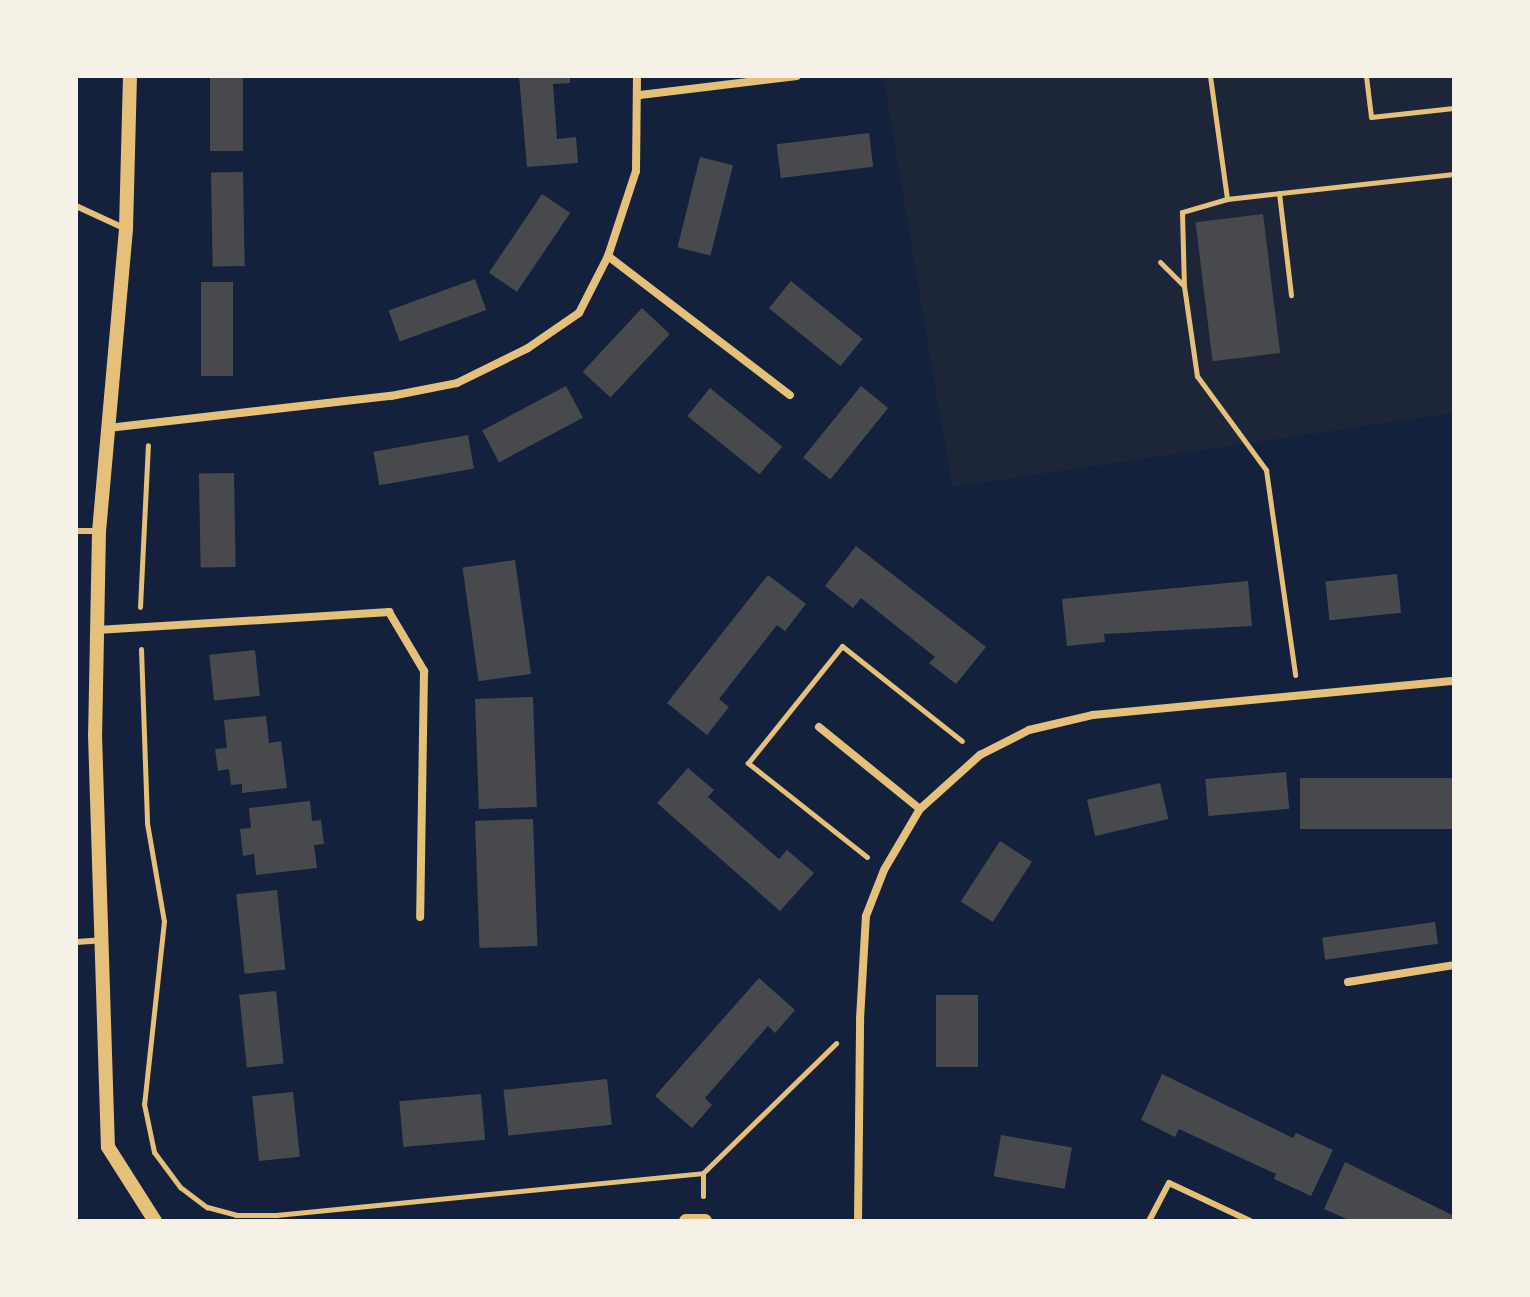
<!DOCTYPE html>
<style>
body{margin:0}
#map{position:relative;width:1530px;height:1297px;overflow:hidden;background:#14213d;font-family:Lato,sans-serif}
div>[style]{position:absolute}
.green>*{inset:0;background:#1d2539}
.building>*{inset:0;background:#48494c;transform-origin:0 0}
.path>*{height:5px;margin:-2.5px;padding:0 2.5px;transform-origin:2.5px;border-radius:2.5px;background:#e5c07b}
.service>*{height:6px;margin:-3px;padding:0 3px;transform-origin:3px;border-radius:3px;background:#e5c07b}
.minor>*{height:8px;margin:-4px;padding:0 4px;transform-origin:4px;border-radius:4px;background:#e5c07b}
.tertiary>*{height:14px;margin:-7px;padding:0 7px;transform-origin:7px;border-radius:7px;background:#e5c07b}
span{translate:-50% -50%;white-space:nowrap;text-align:center;line-height:1.15;-webkit-text-stroke:6px #f6f1e7;paint-order:stroke}
.frame{position:absolute;inset:0;border:78px solid #f6f1e7;pointer-events:none}
</style>
<div id="map">
<div class="green">
<div style="clip-path:polygon(883px 76px,1454px 76px,1454px 413px,952px 487px)"></div>
</div>
<div class="building">
<div style="left:210px;top:76px;width:33px;height:75px"></div>
<div style="clip-path:polygon(519px 76px,570px 76px,570px 83px,553px 84px,557px 139px,576px 137px,578px 163px,527px 167px)"></div>
<div style="left:869px;top:133px;width:34px;height:93px;rotate:83deg"></div>
<div style="left:700px;top:157px;width:34px;height:93px;rotate:14deg"></div>
<div style="left:243px;top:172px;width:94px;height:32px;rotate:89deg"></div>
<div style="left:542px;top:194px;width:34px;height:95px;rotate:34deg"></div>
<div style="left:1263px;top:214px;width:140px;height:68px;rotate:83deg"></div>
<div style="left:475px;top:279px;width:33px;height:92px;rotate:70deg"></div>
<div style="left:791px;top:281px;width:92px;height:35px;rotate:39deg"></div>
<div style="left:233px;top:282px;width:94px;height:32px;rotate:90deg"></div>
<div style="left:642px;top:308px;width:38px;height:87px;rotate:43deg"></div>
<div style="left:566px;top:386px;width:36px;height:95px;rotate:62deg"></div>
<div style="left:861px;top:386px;width:35px;height:92px;rotate:39deg"></div>
<div style="left:710px;top:388px;width:93px;height:36px;rotate:39deg"></div>
<div style="left:468px;top:435px;width:34px;height:96px;rotate:80deg"></div>
<div style="left:234px;top:473px;width:94px;height:35px;rotate:89deg"></div>
<div style="clip-path:polygon(856px 546px,986px 647px,956px 684px,929px 663px,935px 657px,861px 598px,853px 608px,825px 586px)"></div>
<div style="left:515px;top:560px;width:115px;height:53px;rotate:82deg"></div>
<div style="left:1397px;top:574px;width:39px;height:72px;rotate:84deg"></div>
<div style="clip-path:polygon(768px 575px,806px 604px,785px 631px,777px 625px,719px 699px,729px 707px,707px 735px,667px 703px)"></div>
<div style="clip-path:polygon(1248px 581px,1252px 626px,1104px 634px,1105px 642px,1067px 646px,1062px 599px)"></div>
<div style="left:255px;top:650px;width:46px;height:46px;rotate:84deg"></div>
<div style="left:533px;top:697px;width:110px;height:58px;rotate:88deg"></div>
<div style="clip-path:polygon(266px 716px,269px 743px,281px 741px,287px 788px,242px 793px,242px 784px,231px 785px,229px 769px,218px 771px,215px 749px,227px 748px,224px 720px)"></div>
<div style="clip-path:polygon(688px 768px,714px 790px,708px 797px,779px 859px,787px 850px,814px 873px,780px 911px,657px 803px)"></div>
<div style="left:1286px;top:772px;width:37px;height:81px;rotate:85deg"></div>
<div style="left:1454px;top:778px;width:51px;height:154px;rotate:90deg"></div>
<div style="left:1160px;top:783px;width:37px;height:75px;rotate:77deg"></div>
<div style="clip-path:polygon(310px 801px,312px 821px,321px 820px,324px 844px,314px 845px,317px 868px,256px 875px,254px 854px,243px 856px,240px 829px,251px 828px,249px 808px)"></div>
<div style="left:533px;top:819px;width:127px;height:58px;rotate:88deg"></div>
<div style="left:1000px;top:841px;width:38px;height:72px;rotate:33deg"></div>
<div style="left:277px;top:890px;width:80px;height:41px;rotate:84deg"></div>
<div style="left:1435px;top:922px;width:22px;height:114px;rotate:82deg"></div>
<div style="clip-path:polygon(759px 978px,795px 1010px,775px 1033px,768px 1026px,705px 1098px,712px 1105px,692px 1128px,655px 1096px)"></div>
<div style="left:276px;top:991px;width:73px;height:37px;rotate:84deg"></div>
<div style="left:936px;top:995px;width:42px;height:72px"></div>
<div style="clip-path:polygon(1162px 1074px,1293px 1138px,1296px 1133px,1333px 1150px,1311px 1196px,1274px 1179px,1276px 1174px,1179px 1129px,1175px 1137px,1141px 1120px)"></div>
<div style="left:607px;top:1079px;width:46px;height:104px;rotate:84deg"></div>
<div style="left:293px;top:1092px;width:65px;height:41px;rotate:84deg"></div>
<div style="left:481px;top:1094px;width:46px;height:82px;rotate:85deg"></div>
<div style="left:1001px;top:1135px;width:72px;height:42px;rotate:10deg"></div>
<div style="clip-path:polygon(1345px 1162px,1454px 1216px,1454px 1221px,1351px 1221px,1324px 1209px)"></div>
</div>
<div class="path">
<div style="left:1210px;top:76px;width:124px;rotate:82.1deg"></div>
<div style="left:1227px;top:199px;width:47px;rotate:163.9deg"></div>
<div style="left:1182px;top:212px;width:74px;rotate:88.5deg"></div>
<div style="left:1184px;top:286px;width:91px;rotate:81.8deg"></div>
<div style="left:1197px;top:376px;width:117px;rotate:53.7deg"></div>
<div style="left:1266px;top:470px;width:207px;rotate:81.9deg"></div>
<div style="left:1366px;top:76px;width:41px;rotate:83deg"></div>
<div style="left:1371px;top:117px;width:83px;rotate:-6.2deg"></div>
<div style="left:1279px;top:193px;width:103px;rotate:83.3deg"></div>
<div style="left:1227px;top:199px;width:228px;rotate:-6.3deg"></div>
<div style="left:1160px;top:262px;width:33px;rotate:45deg"></div>
<div style="left:140px;top:607px;width:162px;rotate:-87.2deg"></div>
<div style="left:141px;top:649px;width:174px;rotate:88deg"></div>
<div style="left:147px;top:823px;width:99px;rotate:80.2deg"></div>
<div style="left:164px;top:921px;width:184px;rotate:96.2deg"></div>
<div style="left:144px;top:1104px;width:49px;rotate:78.2deg"></div>
<div style="left:154px;top:1152px;width:44px;rotate:53.4deg"></div>
<div style="left:180px;top:1187px;width:34px;rotate:37deg"></div>
<div style="left:207px;top:1207px;width:30px;rotate:15deg"></div>
<div style="left:236px;top:1215px;width:40px"></div>
<div style="left:276px;top:1215px;width:429px;rotate:-5.6deg"></div>
<div style="left:703px;top:1173px;width:186px;rotate:-44.3deg"></div>
<div style="left:867px;top:857px;width:152px;rotate:-141.7deg"></div>
<div style="left:748px;top:763px;width:150px;rotate:-51.2deg"></div>
<div style="left:842px;top:646px;width:153px;rotate:38.4deg"></div>
<div style="left:703px;top:1196px;width:23px;rotate:-90deg"></div>
</div>
<div class="service">
<div style="left:76px;top:206px;width:55px;rotate:24.7deg"></div>
<div style="left:76px;top:531px;width:23px"></div>
<div style="left:76px;top:942px;width:26px;rotate:-4deg"></div>
<div style="left:1149px;top:1221px;width:43px;rotate:-62.2deg"></div>
<div style="left:1169px;top:1183px;width:89px;rotate:25.1deg"></div>
</div>
<div class="minor">
<div style="left:640px;top:95px;width:158px;rotate:-6.9deg"></div>
<div style="left:608px;top:256px;width:229px;rotate:37.4deg"></div>
<div style="left:108px;top:428px;width:285px;rotate:-6.5deg"></div>
<div style="left:391px;top:396px;width:67px;rotate:-11.1deg"></div>
<div style="left:457px;top:383px;width:79px;rotate:-26.2deg"></div>
<div style="left:528px;top:348px;width:62px;rotate:-34.5deg"></div>
<div style="left:579px;top:313px;width:64px;rotate:-63deg"></div>
<div style="left:608px;top:256px;width:89px;rotate:-71.8deg"></div>
<div style="left:636px;top:171px;width:95px;rotate:-89.4deg"></div>
<div style="left:97px;top:630px;width:293px;rotate:-3.5deg"></div>
<div style="left:389px;top:612px;width:69px;rotate:59.3deg"></div>
<div style="left:424px;top:671px;width:246px;rotate:90.9deg"></div>
<div style="left:819px;top:727px;width:130px;rotate:39.1deg"></div>
<div style="left:1348px;top:982px;width:107px;rotate:-9.1deg"></div>
<div style="left:858px;top:1221px;width:202px;rotate:-89.4deg"></div>
<div style="left:860px;top:1019px;width:103px;rotate:-86.7deg"></div>
<div style="left:866px;top:916px;width:49px;rotate:-68.6deg"></div>
<div style="left:884px;top:870px;width:71px;rotate:-59.5deg"></div>
<div style="left:920px;top:809px;width:81px;rotate:-42deg"></div>
<div style="left:980px;top:755px;width:55px;rotate:-27deg"></div>
<div style="left:1029px;top:730px;width:66px;rotate:-13.2deg"></div>
<div style="left:1093px;top:715px;width:363px;rotate:-5.4deg"></div>
</div>
<div class="tertiary">
<div style="left:130px;top:76px;width:153px;rotate:91.5deg"></div>
<div style="left:126px;top:229px;width:303px;rotate:95.1deg"></div>
<div style="left:99px;top:531px;width:204px;rotate:91.1deg"></div>
<div style="left:95px;top:735px;width:412px;rotate:88.2deg"></div>
<div style="left:108px;top:1147px;width:88px;rotate:57.6deg"></div>
<div style="left:686px;top:1221px;width:19px"></div>
</div>
<div class="frame"></div>
</div>
